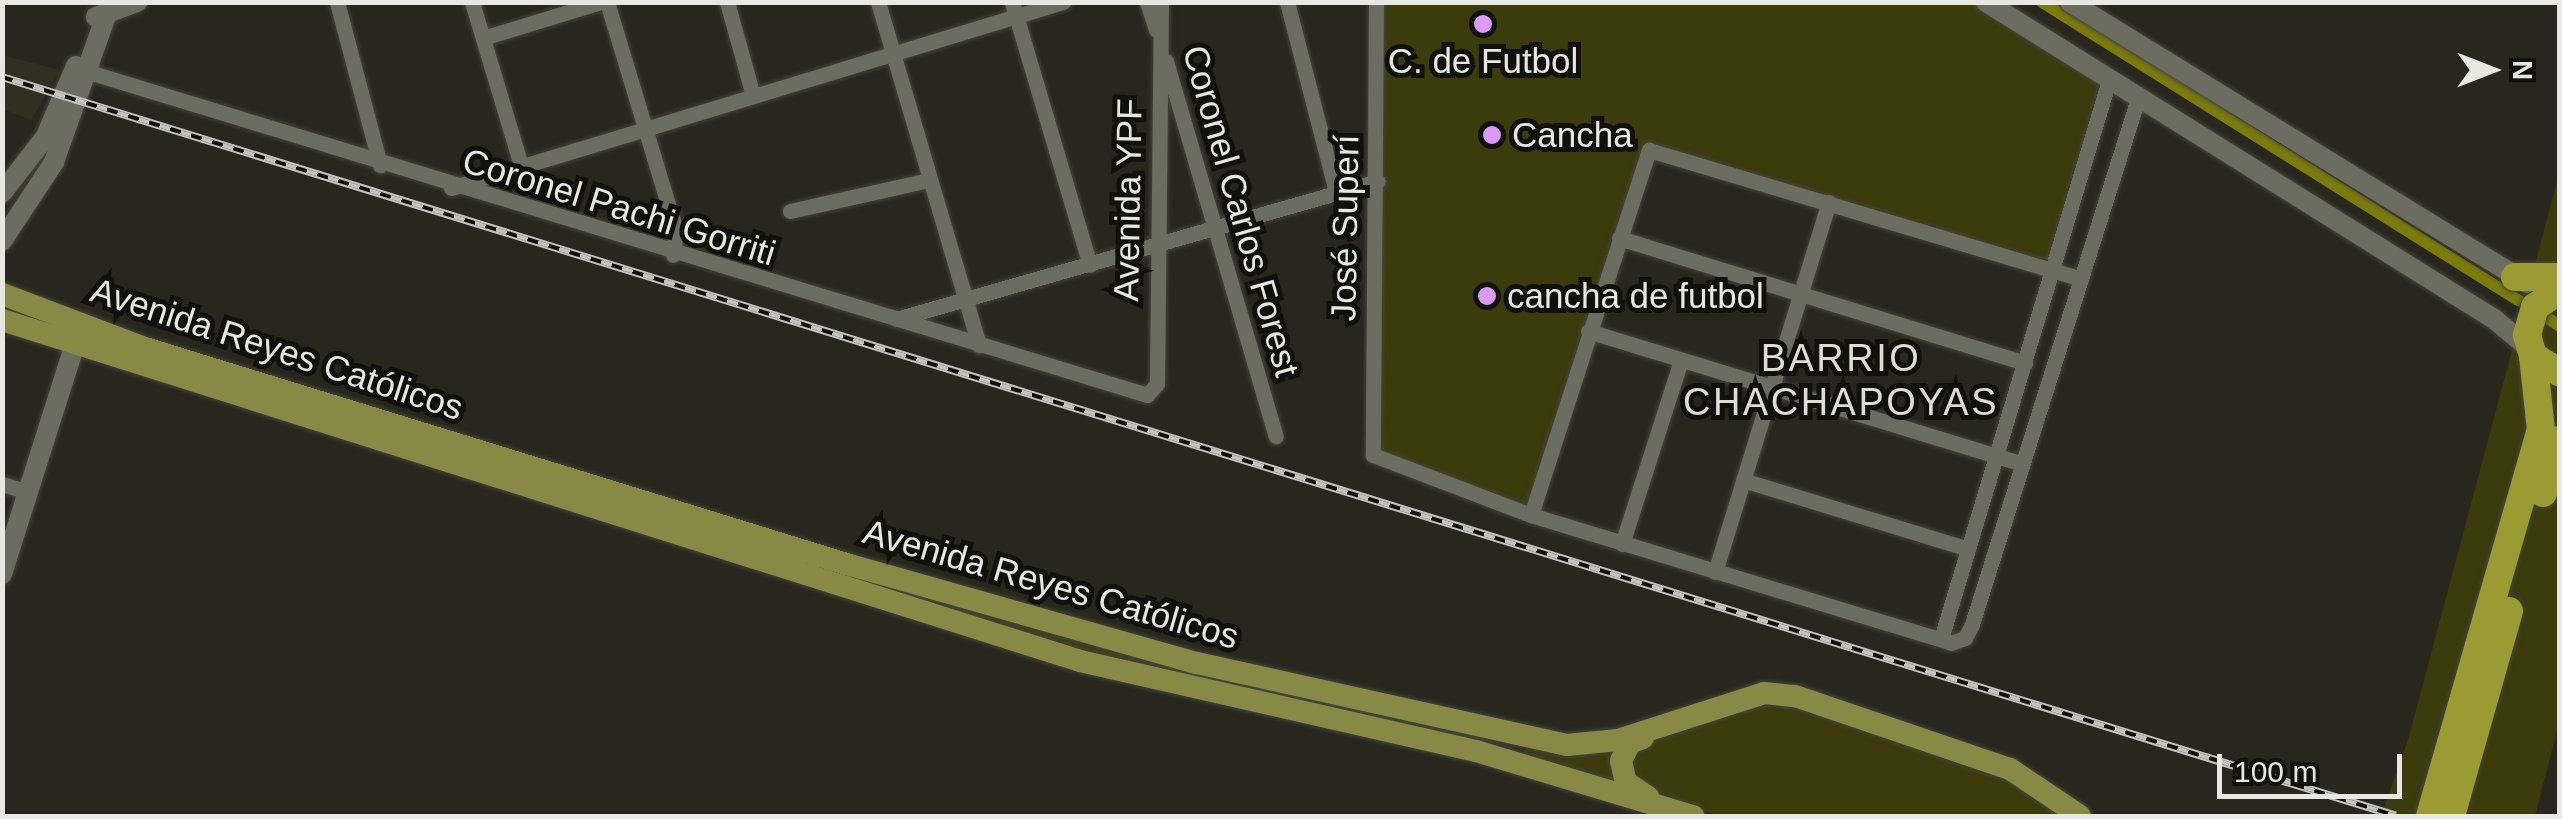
<!DOCTYPE html>
<meta charset="utf-8">
<style>
body{margin:0}
#map{position:relative;width:2562px;height:819px;overflow:hidden;background:#27271e;font-family:Arial,sans-serif}
div>[style]{position:absolute}
.built>*{inset:0;background:#2f3020}
.green>*{inset:0;background:#3b3b0c}
.canal>*{height:12px;margin:-6px;padding:0 6px;transform-origin:6px;border-radius:6px;background:#7a7b0a}
.roads{filter:drop-shadow(0 0 2px #44443b) drop-shadow(0 0 2px #44443b)}
.street>*{height:15px;margin:-7.5px;padding:0 7.5px;transform-origin:7.5px;border-radius:7.5px;background:#6c6d61}
.secondary>*{height:20px;margin:-10px;padding:0 10px;transform-origin:10px;border-radius:10px;background:#6c6d61}
.primary>*{height:22px;margin:-11px;padding:0 11px;transform-origin:11px;border-radius:11px;background:#888945}
.highway>*{height:28px;margin:-14px;padding:0 14px;transform-origin:14px;border-radius:14px;background:#9a9c33}
.rail>*{height:8px;margin-top:-4px;transform-origin:0;background:repeating-linear-gradient(90deg,#10100c 0 11px,#c2c3bc 0 22px);box-sizing:border-box;border-block:2px solid #c2c3bc}
.dots>*{width:28px;height:28px;translate:-50% -50%;box-sizing:border-box;border:5px solid #10100c;border-radius:50%}
span{translate:-50% -50%;white-space:nowrap;text-align:center;line-height:1.15;-webkit-text-stroke:10px #10100c;paint-order:stroke}
.poi-label{font-size:35px;color:#e7e8e1}
.left{translate:0 -50%;text-align:left}
.street-label{font-size:35px;color:#e7e8e1}
.neighbourhood-label{font-size:38px;color:#ddded1;letter-spacing:2.5px}
.frame{position:absolute;inset:0;border:5px solid #e7e8e1;pointer-events:none}
.north{position:absolute;left:2442px;top:20px;width:100px;height:100px;-webkit-text-stroke:8px #10100c;paint-order:stroke;rotate:90deg;font-size:28px;font-weight:700;line-height:40px;text-align:center;color:#e7e8e1}
.north::after{content:'';display:block;margin:auto;width:35px;height:45px;background:#e7e8e1;clip-path:polygon(50% 0,100% 100%,50% 72%,0 100%)}
.scale{position:absolute;left:2217px;top:754px;width:185px;height:45px;box-sizing:border-box;border:5px solid #e7e8e1;border-top:0;padding-left:12px;font-size:30px;line-height:35px;white-space:nowrap;color:#e7e8e1;-webkit-text-stroke:8px #10100c;paint-order:stroke}
</style>
<div id="map">
<div class="built">
<div style="clip-path:polygon(2px 55px,60px 70px,31px 120px,3px 109px)"></div>
</div>
<div class="green">
<div style="clip-path:polygon(1374px 3px,1979px 3px,2109px 80px,2054px 271px,1653px 149px,1531px 515px,1373px 455px)"></div>
<div style="clip-path:polygon(2559px 174px,2560px 719px,2535px 816px,2381px 816px,2408px 740px)"></div>
<div style="clip-path:polygon(892px 583px,1118px 652px,1485px 737px,1483px 744px,1143px 668px,889px 592px)"></div>
<div style="clip-path:polygon(1789px 705px,2004px 777px,2070px 816px,1717px 816px,1634px 782px,1628px 753px,1636px 745px,1748px 706px)"></div>
<div style="clip-path:polygon(1527px 746px,1614px 750px,1616px 781px,1522px 755px)"></div>
</div>
<div class="canal">
<div style="left:2042px;top:2px;width:562px;rotate:32.05deg"></div>
<div style="left:2546px;top:317px;width:17px;rotate:33deg"></div>
</div>
<div class="roads">
<div class="street">
<div style="left:337px;top:2px;width:169px;rotate:75.2deg"></div>
<div style="left:472px;top:2px;width:167px;rotate:73.3deg"></div>
<div style="left:607px;top:2px;width:238px;rotate:73.2deg"></div>
<div style="left:676px;top:230px;width:25px;rotate:97deg"></div>
<div style="left:727px;top:2px;width:93px;rotate:74.5deg"></div>
<div style="left:878px;top:2px;width:358px;rotate:73.6deg"></div>
<div style="left:1012px;top:2px;width:274px;rotate:73.5deg"></div>
<div style="left:1147px;top:2px;width:29px;rotate:72deg"></div>
<div style="left:1287px;top:2px;width:195px;rotate:75.5deg"></div>
<div style="left:1376px;top:2px;width:453px;rotate:90.4deg"></div>
<div style="left:1373px;top:455px;width:169px;rotate:20.8deg"></div>
<div style="left:1531px;top:515px;width:439px;rotate:16.9deg"></div>
<div style="left:1951px;top:643px;width:15px;rotate:-20deg"></div>
<div style="left:1965px;top:638px;width:16px;rotate:-63deg"></div>
<div style="left:1972px;top:624px;width:552px;rotate:-72.48deg"></div>
<div style="left:483px;top:38px;width:123px;rotate:-17deg"></div>
<div style="left:1166px;top:61px;width:391px;rotate:73.7deg"></div>
<div style="left:79px;top:69px;width:1117px;rotate:16.97deg"></div>
<div style="left:1147px;top:395px;width:15px;rotate:-48deg"></div>
<div style="left:1157px;top:384px;width:382px;rotate:-89.4deg"></div>
<div style="left:451px;top:188px;width:640px;rotate:-16.91deg"></div>
<div style="left:790px;top:211px;width:142px;rotate:-12.6deg"></div>
<div style="left:1619px;top:238px;width:425px;rotate:17.1deg"></div>
<div style="left:896px;top:319px;width:501px;rotate:-15.98deg"></div>
<div style="left:1588px;top:331px;width:454px;rotate:17deg"></div>
<div style="left:1743px;top:480px;width:235px;rotate:17deg"></div>
<div style="left:2px;top:484px;width:28px;rotate:17deg"></div>
<div style="left:1531px;top:515px;width:384px;rotate:-72.1deg"></div>
<div style="left:1649px;top:150px;width:451px;rotate:16.6deg"></div>
<div style="left:1622px;top:544px;width:193px;rotate:-72.2deg"></div>
<div style="left:1715px;top:572px;width:387px;rotate:-72.9deg"></div>
<div style="left:1941px;top:639px;width:584px;rotate:-73.27deg"></div>
</div>
<div class="secondary">
<div style="left:1986px;top:2px;width:599px;rotate:31.96deg"></div>
<div style="left:2494px;top:319px;width:45px;rotate:39.6deg"></div>
<div style="left:2070px;top:2px;width:536px;rotate:31.59deg"></div>
<div style="left:96px;top:17px;width:44px;rotate:-20.1deg"></div>
<div style="left:2px;top:193px;width:72px;rotate:-52.3deg"></div>
<div style="left:46px;top:136px;width:76px;rotate:-66.8deg"></div>
<div style="left:2px;top:241px;width:95px;rotate:-56.6deg"></div>
<div style="left:54px;top:162px;width:158px;rotate:-70.4deg"></div>
<div style="left:2px;top:574px;width:255px;rotate:-72.4deg"></div>
</div>
<div class="primary">
<div style="left:2px;top:294px;width:153px;rotate:20.7deg"></div>
<div style="left:145px;top:348px;width:738px;rotate:17.11deg"></div>
<div style="left:850px;top:565px;width:361px;rotate:15.8deg"></div>
<div style="left:1197px;top:663px;width:379px;rotate:12.5deg"></div>
<div style="left:1567px;top:745px;width:51px;rotate:-5.6deg"></div>
<div style="left:1618px;top:740px;width:153px;rotate:-17.8deg"></div>
<div style="left:1764px;top:693px;width:31px;rotate:6deg"></div>
<div style="left:1795px;top:696px;width:227px;rotate:18.8deg"></div>
<div style="left:2010px;top:769px;width:84px;rotate:33.9deg"></div>
<div style="left:2px;top:320px;width:1131px;rotate:17.55deg"></div>
<div style="left:1080px;top:661px;width:406px;rotate:12.8deg"></div>
<div style="left:1476px;top:751px;width:227px;rotate:16.7deg"></div>
<div style="left:1643px;top:738px;width:14px;rotate:159deg"></div>
<div style="left:1630px;top:743px;width:20px;rotate:117deg"></div>
<div style="left:1621px;top:761px;width:22px;rotate:77deg"></div>
<div style="left:1626px;top:782px;width:27px;rotate:34deg"></div>
</div>
<div class="highway">
<div style="left:2515px;top:277px;width:45px"></div>
<div style="left:2560px;top:290px;width:30px;rotate:146deg"></div>
<div style="left:2535px;top:307px;width:29px;rotate:106deg"></div>
<div style="left:2527px;top:335px;width:22px;rotate:74deg"></div>
<div style="left:2533px;top:356px;width:32px;rotate:32deg"></div>
<div style="left:2543px;top:493px;width:56px;rotate:-72.2deg"></div>
<div style="left:2430px;top:816px;width:402px;rotate:-74deg"></div>
<div style="left:2541px;top:430px;width:74px;rotate:-96.2deg"></div>
<div style="left:2451px;top:816px;width:213px;rotate:-74.2deg"></div>
</div>
</div>
<div class="rail">
<div style="left:2px;top:77px;width:2505px;rotate:17.15deg"></div>
</div>
<div class="dots">
<div style="left:1483px;top:24px;background:#da9af6"></div>
<div style="left:1492px;top:135px;background:#da9af6"></div>
<div style="left:1487px;top:296px;background:#da9af6"></div>
</div>
<div class="poi-label">
<span style="left:1483px;top:61px">C. de Futbol</span>
<span class="left" style="left:1512px;top:135px">Cancha</span>
<span class="left" style="left:1507px;top:296px">cancha de futbol</span>
</div>
<div class="street-label">
<span style="left:1128px;top:200px;rotate:-89deg">Avenida YPF</span>
<span style="left:619px;top:207px;rotate:17deg">Coronel Pachi Gorriti</span>
<span style="left:1241px;top:211px;rotate:74deg">Coronel Carlos Forest</span>
<span style="left:1345px;top:228px;rotate:-89deg">José Superí</span>
<span style="left:277px;top:349px;rotate:18deg">Avenida Reyes Católicos</span>
<span style="left:1051px;top:584px;rotate:16deg">Avenida Reyes Católicos</span>
</div>
<div class="neighbourhood-label">
<span style="left:1841px;top:381px">BARRIO<br>CHACHAPOYAS</span>
</div>
<div class="frame"></div>
<div class="north">N</div>
<div class="scale">100 m</div>
</div>
